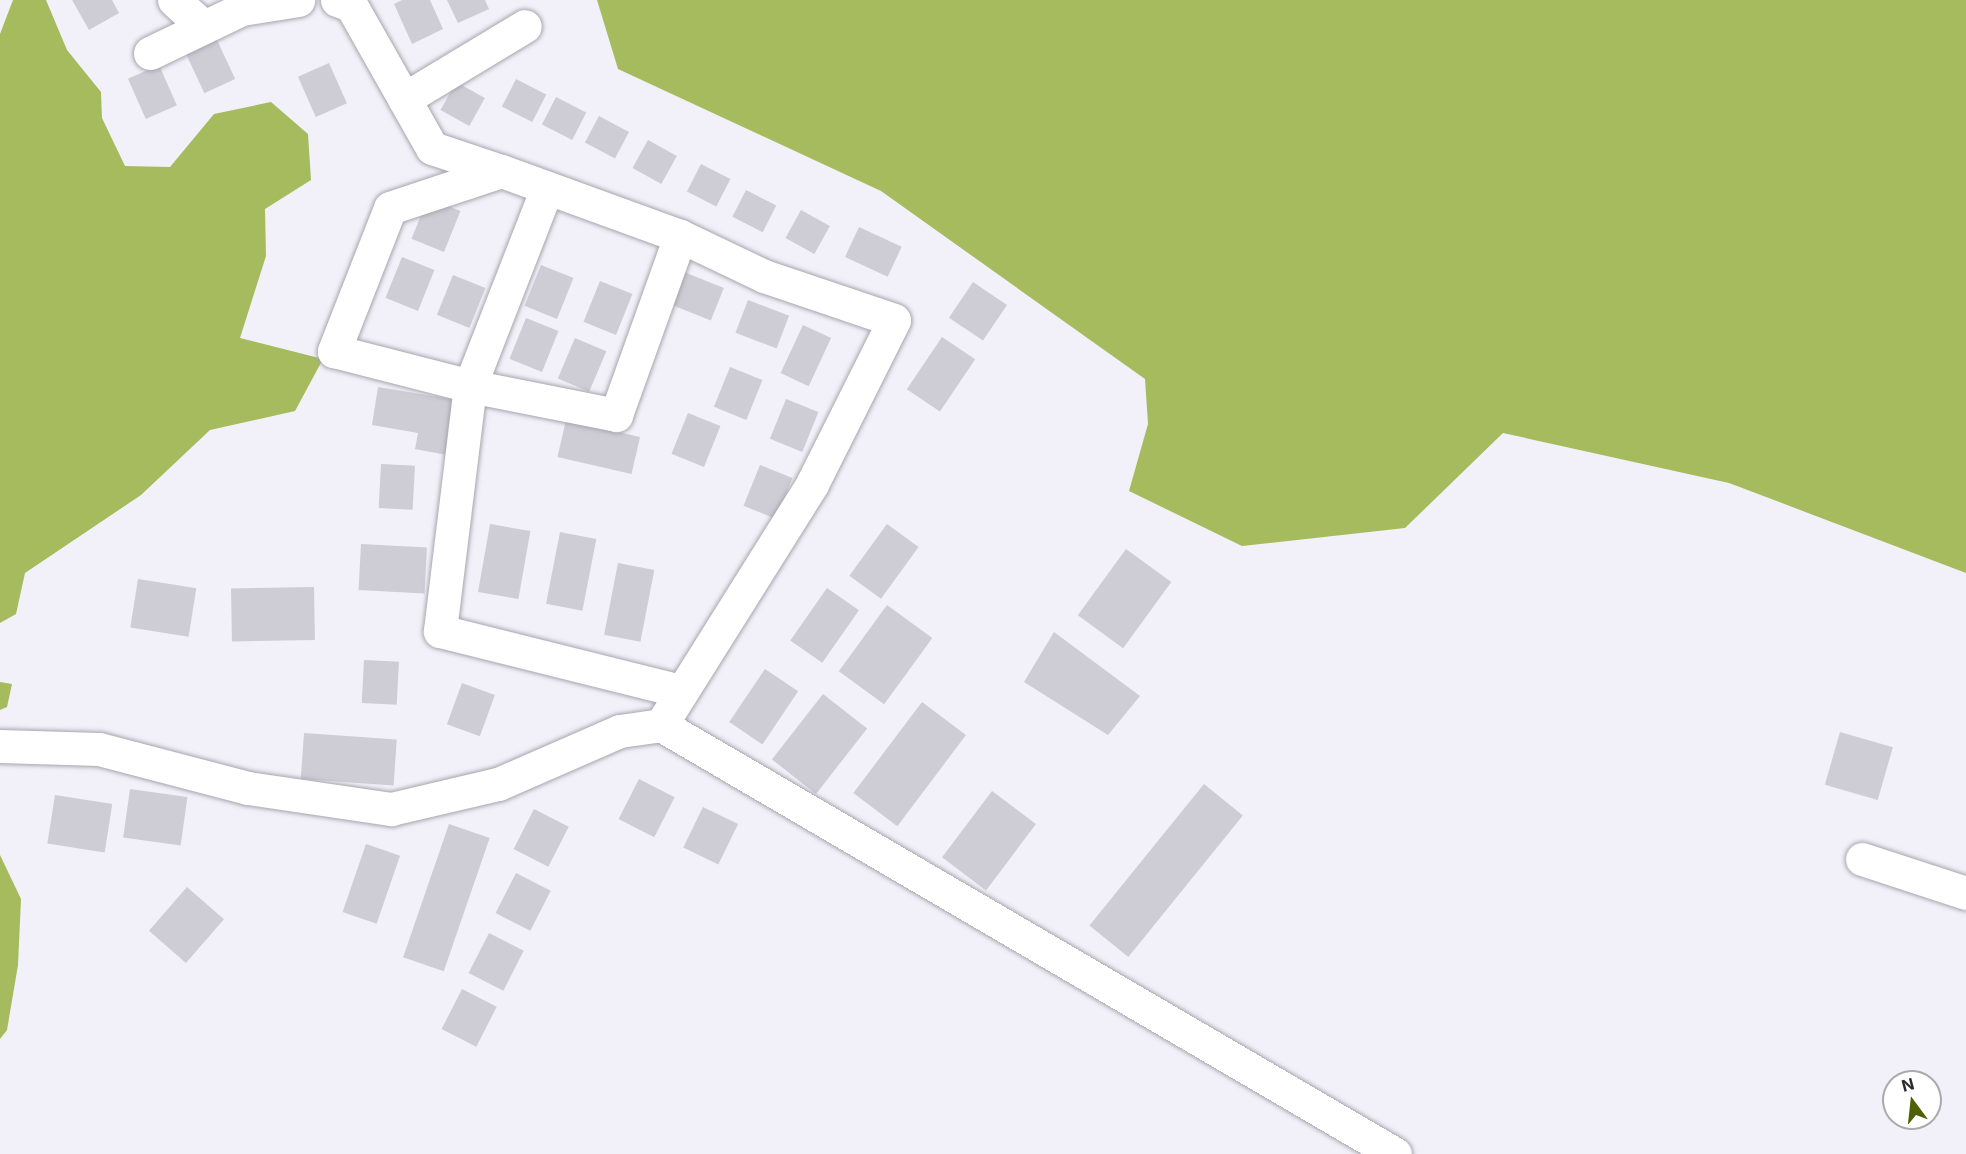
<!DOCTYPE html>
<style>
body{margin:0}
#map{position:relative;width:1966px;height:1154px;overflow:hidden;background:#f2f0f9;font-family:Inter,sans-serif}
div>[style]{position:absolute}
.forest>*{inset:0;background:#a5bb5e}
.building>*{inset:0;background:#ceccd5;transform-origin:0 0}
.roads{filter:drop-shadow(0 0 2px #a7a5ad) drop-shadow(0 0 2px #a7a5ad)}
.street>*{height:33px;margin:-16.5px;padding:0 16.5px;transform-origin:16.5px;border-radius:16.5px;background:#fff}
span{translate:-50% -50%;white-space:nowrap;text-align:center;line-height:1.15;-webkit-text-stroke:4.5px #fff;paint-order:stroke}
.north{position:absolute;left:1882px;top:1070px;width:60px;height:60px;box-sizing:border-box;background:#fff;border:2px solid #aaaaab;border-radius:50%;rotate:345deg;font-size:16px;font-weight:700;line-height:24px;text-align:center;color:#2b2a2d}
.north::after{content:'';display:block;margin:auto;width:21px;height:27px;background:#4f6003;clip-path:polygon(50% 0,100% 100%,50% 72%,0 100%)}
</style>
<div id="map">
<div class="forest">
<div style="clip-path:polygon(13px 0,46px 0,67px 50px,101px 92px,102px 118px,125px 166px,170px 167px,214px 114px,271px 102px,308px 134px,311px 180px,265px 209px,266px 256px,240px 338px,323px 359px,295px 411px,210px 430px,141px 495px,25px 573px,16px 614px,0 623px,0 34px)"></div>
<div style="clip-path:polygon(597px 0,1966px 0,1966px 573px,1729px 483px,1503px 433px,1405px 528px,1242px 546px,1129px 491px,1148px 424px,1145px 379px,881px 191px,618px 69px)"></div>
<div style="clip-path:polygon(0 682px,12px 684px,7px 707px,0 710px)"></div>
<div style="clip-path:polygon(0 855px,21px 899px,18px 965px,7px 1030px,0 1039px)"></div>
</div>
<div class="building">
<div style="clip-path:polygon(72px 0,112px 0,119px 13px,89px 30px)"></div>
<div style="clip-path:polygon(402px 0,430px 0,443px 29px,412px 44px,394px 4px)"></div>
<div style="clip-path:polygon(447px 0,485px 0,489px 9px,458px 23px)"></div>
<div style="left:217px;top:40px;width:43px;height:34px;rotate:65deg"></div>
<div style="left:329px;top:63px;width:44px;height:34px;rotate:66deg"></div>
<div style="left:159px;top:65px;width:44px;height:34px;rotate:66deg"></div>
<div style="left:516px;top:79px;width:34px;height:31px;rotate:27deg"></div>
<div style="left:456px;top:82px;width:33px;height:32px;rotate:29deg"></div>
<div style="left:556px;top:97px;width:34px;height:31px;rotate:27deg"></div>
<div style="left:599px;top:116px;width:34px;height:30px;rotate:28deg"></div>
<div style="left:648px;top:140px;width:33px;height:32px;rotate:29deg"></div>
<div style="left:701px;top:164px;width:33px;height:31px;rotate:27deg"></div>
<div style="left:746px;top:190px;width:34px;height:30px;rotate:27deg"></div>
<div style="left:428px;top:198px;width:35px;height:44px;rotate:22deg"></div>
<div style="left:801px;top:210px;width:33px;height:32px;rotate:29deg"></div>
<div style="left:859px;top:227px;width:47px;height:33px;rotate:25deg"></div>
<div style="left:402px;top:257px;width:35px;height:44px;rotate:22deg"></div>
<div style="left:541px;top:265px;width:35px;height:44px;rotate:22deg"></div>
<div style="left:684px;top:272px;width:43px;height:35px;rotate:22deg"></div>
<div style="left:453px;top:275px;width:35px;height:43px;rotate:22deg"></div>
<div style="left:600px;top:281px;width:35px;height:44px;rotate:22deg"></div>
<div style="left:973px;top:282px;width:41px;height:43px;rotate:34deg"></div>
<div style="left:748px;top:300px;width:44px;height:35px;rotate:21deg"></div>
<div style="left:526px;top:318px;width:35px;height:44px;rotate:22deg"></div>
<div style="left:803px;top:325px;width:31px;height:53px;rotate:25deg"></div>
<div style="left:942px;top:337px;width:40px;height:63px;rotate:34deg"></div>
<div style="left:575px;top:338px;width:34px;height:44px;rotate:23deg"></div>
<div style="left:730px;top:367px;width:35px;height:43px;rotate:22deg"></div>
<div style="clip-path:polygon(378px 387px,457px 400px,447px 455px,415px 449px,418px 433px,372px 425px)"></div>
<div style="left:786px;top:399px;width:35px;height:43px;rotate:22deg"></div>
<div style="left:688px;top:413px;width:35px;height:44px;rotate:22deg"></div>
<div style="left:566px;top:420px;width:76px;height:38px;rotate:13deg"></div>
<div style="left:381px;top:464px;width:34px;height:44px;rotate:3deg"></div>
<div style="left:760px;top:465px;width:35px;height:44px;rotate:22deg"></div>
<div style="left:490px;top:524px;width:41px;height:69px;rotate:10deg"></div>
<div style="left:887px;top:524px;width:39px;height:64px;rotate:36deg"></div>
<div style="left:560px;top:532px;width:37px;height:73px;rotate:11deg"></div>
<div style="left:361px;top:544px;width:66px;height:46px;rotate:3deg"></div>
<div style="left:1126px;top:549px;width:56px;height:82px;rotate:36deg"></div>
<div style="left:618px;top:563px;width:37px;height:73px;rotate:11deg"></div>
<div style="left:138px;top:579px;width:59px;height:49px;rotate:9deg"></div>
<div style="left:314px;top:587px;width:53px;height:83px;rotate:89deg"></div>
<div style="left:827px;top:588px;width:39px;height:64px;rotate:35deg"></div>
<div style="left:887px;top:605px;width:56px;height:82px;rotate:36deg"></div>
<div style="clip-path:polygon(1054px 632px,1140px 696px,1108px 735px,1024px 682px)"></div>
<div style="left:364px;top:660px;width:35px;height:43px;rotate:3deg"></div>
<div style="left:765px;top:669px;width:40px;height:64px;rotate:34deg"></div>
<div style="left:462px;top:683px;width:35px;height:44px;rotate:20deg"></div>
<div style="left:823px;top:694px;width:56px;height:83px;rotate:38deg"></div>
<div style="left:922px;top:702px;width:55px;height:114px;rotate:37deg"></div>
<div style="left:1840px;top:732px;width:55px;height:55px;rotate:16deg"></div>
<div style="left:304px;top:733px;width:93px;height:46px;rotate:4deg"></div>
<div style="left:639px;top:779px;width:40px;height:45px;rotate:27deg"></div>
<div style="left:1204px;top:784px;width:50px;height:182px;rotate:39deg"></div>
<div style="left:130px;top:789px;width:58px;height:49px;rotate:8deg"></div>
<div style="left:992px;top:791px;width:55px;height:83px;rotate:37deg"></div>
<div style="left:55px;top:795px;width:58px;height:49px;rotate:9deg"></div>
<div style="left:703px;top:807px;width:39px;height:45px;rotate:26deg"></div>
<div style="left:534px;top:809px;width:39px;height:45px;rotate:27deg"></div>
<div style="left:449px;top:824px;width:43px;height:141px;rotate:19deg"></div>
<div style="left:366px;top:844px;width:36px;height:72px;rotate:19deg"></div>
<div style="left:516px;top:873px;width:39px;height:45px;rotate:27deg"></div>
<div style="left:187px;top:887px;width:49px;height:58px;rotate:41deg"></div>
<div style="left:489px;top:933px;width:39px;height:45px;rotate:27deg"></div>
<div style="left:462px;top:989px;width:39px;height:45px;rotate:27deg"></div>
</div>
<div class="roads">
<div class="street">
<div style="left:174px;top:0;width:40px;rotate:42deg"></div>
<div style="left:337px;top:0;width:15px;rotate:20deg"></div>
<div style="left:351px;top:5px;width:164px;rotate:60.5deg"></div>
<div style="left:432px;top:148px;width:73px;rotate:18.4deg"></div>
<div style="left:150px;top:53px;width:102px;rotate:-25.6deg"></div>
<div style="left:242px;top:9px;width:57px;rotate:-9.1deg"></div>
<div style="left:404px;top:99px;width:141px;rotate:-31.1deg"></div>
<div style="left:547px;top:188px;width:212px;rotate:111.3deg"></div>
<div style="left:470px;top:386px;width:247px;rotate:97deg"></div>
<div style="left:440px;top:631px;width:248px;rotate:14deg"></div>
<div style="left:661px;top:725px;width:284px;rotate:-57.9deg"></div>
<div style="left:812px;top:484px;width:183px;rotate:-63.4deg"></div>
<div style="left:894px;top:320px;width:137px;rotate:-161.3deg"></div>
<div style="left:764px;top:276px;width:93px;rotate:-154.5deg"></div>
<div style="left:680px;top:236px;width:190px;rotate:-160deg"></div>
<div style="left:501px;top:171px;width:117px;rotate:161.6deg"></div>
<div style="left:390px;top:208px;width:154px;rotate:111.4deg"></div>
<div style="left:334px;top:351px;width:140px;rotate:14.4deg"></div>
<div style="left:470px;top:386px;width:149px;rotate:11.2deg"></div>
<div style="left:616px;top:415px;width:190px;rotate:-70.3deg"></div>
<div style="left:0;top:746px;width:99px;rotate:1.7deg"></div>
<div style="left:99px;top:749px;width:154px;rotate:14.7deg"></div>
<div style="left:248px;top:788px;width:145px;rotate:8.4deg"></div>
<div style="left:391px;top:809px;width:110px;rotate:-13.2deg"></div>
<div style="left:498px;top:784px;width:133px;rotate:-23.5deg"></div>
<div style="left:620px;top:731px;width:41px;rotate:-8.3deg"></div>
<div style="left:661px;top:725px;width:850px;rotate:30.3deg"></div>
<div style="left:1862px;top:859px;width:109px;rotate:18.1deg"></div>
</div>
</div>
<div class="north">N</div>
</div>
